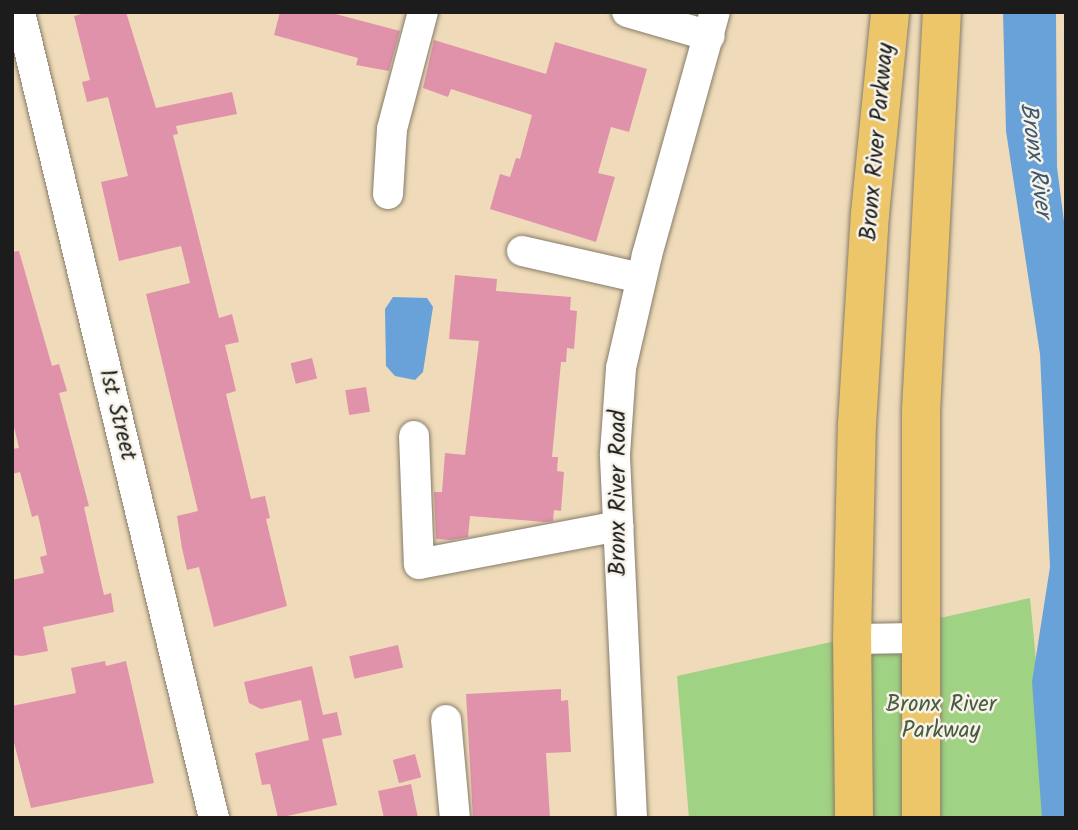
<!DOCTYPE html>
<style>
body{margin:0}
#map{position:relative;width:1078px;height:830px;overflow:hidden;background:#efdbb9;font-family:Kalam,sans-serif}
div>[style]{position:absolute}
.green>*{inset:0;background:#9fd282}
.water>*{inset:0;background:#68a2d8}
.building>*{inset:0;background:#e092aa;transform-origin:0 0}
.roads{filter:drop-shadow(0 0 2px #867c6a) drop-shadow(0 0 2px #867c6a)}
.minor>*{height:30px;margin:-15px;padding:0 15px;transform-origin:15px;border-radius:15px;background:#fff}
.highway>*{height:38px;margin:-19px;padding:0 19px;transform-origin:19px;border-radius:19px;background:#ecc669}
span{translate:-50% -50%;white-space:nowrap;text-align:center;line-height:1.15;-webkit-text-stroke:5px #f7f3e8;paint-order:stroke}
.street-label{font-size:23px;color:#1c1c1c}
.park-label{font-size:23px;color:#4a5c40}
.water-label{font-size:24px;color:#3e5871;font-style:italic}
.frame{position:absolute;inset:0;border:14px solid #1c1c1c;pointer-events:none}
</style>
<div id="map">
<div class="green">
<div style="clip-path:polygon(1030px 598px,1051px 818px,689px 818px,677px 676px)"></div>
</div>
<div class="water">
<div style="clip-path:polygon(1003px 12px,1056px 12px,1057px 167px,1066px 237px,1066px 818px,1042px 818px,1032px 682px,1050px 567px,1040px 354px,1006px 131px)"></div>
<div style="clip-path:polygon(393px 297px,427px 298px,433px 307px,423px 372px,415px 380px,395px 376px,386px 366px,385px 309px)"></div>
</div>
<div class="building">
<div style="clip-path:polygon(89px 12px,126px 12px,156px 108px,232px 92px,237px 114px,176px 126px,178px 134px,173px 135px,219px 318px,232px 314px,239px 342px,225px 345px,236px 391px,226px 394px,251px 499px,265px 496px,270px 518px,266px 519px,287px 606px,214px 627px,199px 567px,187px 570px,182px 548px,177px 516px,198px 511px,146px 294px,190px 283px,181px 246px,119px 261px,101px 182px,128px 176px,108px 97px,87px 102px,82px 82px,90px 80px,74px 16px)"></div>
<div style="clip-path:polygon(280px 12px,328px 12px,400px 31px,389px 71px,356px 65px,358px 58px,274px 35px)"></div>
<div style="clip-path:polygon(434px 40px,546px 74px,555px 42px,647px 69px,629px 132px,611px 127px,598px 173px,615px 177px,596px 242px,490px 209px,500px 174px,510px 177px,516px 158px,520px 159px,532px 115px,451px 89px,448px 97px,423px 88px)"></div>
<div style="clip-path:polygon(19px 251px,52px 366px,59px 364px,67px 391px,59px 393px,89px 506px,84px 507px,104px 595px,111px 593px,114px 612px,43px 627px,48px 651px,22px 656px,12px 655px,12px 580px,44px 573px,40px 557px,47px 555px,38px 515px,32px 517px,20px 472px,12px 474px,12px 449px,19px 448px,12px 418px,12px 252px)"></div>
<div style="clip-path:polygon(455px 275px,497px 279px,496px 291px,571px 297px,570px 310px,577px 311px,574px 349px,567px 348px,566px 362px,561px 362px,552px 457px,558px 457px,557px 471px,564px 472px,561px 511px,554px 510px,553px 521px,545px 522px,470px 516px,468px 537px,451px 540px,436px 539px,434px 492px,442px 492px,445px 453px,465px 455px,479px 341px,449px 339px)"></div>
<div style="left:312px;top:358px;width:21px;height:22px;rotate:76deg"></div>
<div style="left:366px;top:387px;width:25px;height:21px;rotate:81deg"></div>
<div style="left:398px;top:645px;width:23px;height:50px;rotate:77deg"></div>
<div style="clip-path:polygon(105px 661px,106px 666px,126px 661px,154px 783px,31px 808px,12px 735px,12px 706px,76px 693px,71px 668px)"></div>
<div style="clip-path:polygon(312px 666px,323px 715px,337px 712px,342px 735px,322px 739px,337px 805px,278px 818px,270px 784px,262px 785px,255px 753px,309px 740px,301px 700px,261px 709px,249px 703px,244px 682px)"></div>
<div style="clip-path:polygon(561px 689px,561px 701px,568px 700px,571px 752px,546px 753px,550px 818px,473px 818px,466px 694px)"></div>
<div style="left:415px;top:754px;width:24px;height:23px;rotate:75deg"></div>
<div style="clip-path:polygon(411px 784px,418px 818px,384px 818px,378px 791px)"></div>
</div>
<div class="roads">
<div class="minor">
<div style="left:20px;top:12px;width:829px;rotate:76.47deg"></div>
<div style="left:627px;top:12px;width:86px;rotate:16.1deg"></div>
<div style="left:388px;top:194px;width:65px;rotate:-86.5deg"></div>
<div style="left:392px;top:129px;width:121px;rotate:-75.2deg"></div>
<div style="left:522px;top:251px;width:122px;rotate:12.8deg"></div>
<div style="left:414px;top:436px;width:128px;rotate:87.8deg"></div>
<div style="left:419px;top:564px;width:203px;rotate:-10.8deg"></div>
<div style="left:852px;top:639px;width:66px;rotate:-0.9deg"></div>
<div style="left:446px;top:720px;width:98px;rotate:84.8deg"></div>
<div style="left:632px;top:818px;width:364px;rotate:-92.7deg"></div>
<div style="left:615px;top:454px;width:86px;rotate:-86deg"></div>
<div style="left:621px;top:368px;width:116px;rotate:-77deg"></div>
<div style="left:647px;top:255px;width:252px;rotate:-74.4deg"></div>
</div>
<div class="highway">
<div style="left:854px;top:818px;width:179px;rotate:-90.6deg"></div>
<div style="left:852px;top:639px;width:214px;rotate:-88.7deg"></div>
<div style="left:857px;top:425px;width:211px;rotate:-86.5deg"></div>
<div style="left:870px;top:214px;width:203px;rotate:-84.3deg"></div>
<div style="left:921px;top:818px;width:407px;rotate:-90deg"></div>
<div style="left:921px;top:411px;width:400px;rotate:-87deg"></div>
</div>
</div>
<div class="street-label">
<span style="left:878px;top:142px;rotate:-85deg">Bronx River Parkway</span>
<span style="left:117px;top:415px;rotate:76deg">1st Street</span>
<span style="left:619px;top:493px;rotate:-90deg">Bronx River Road</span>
</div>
<div class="park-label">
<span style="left:941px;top:718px">Bronx River<br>Parkway</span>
</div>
<div class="water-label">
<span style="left:1035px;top:160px;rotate:82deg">Bronx River</span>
</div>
<div class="frame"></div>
</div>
